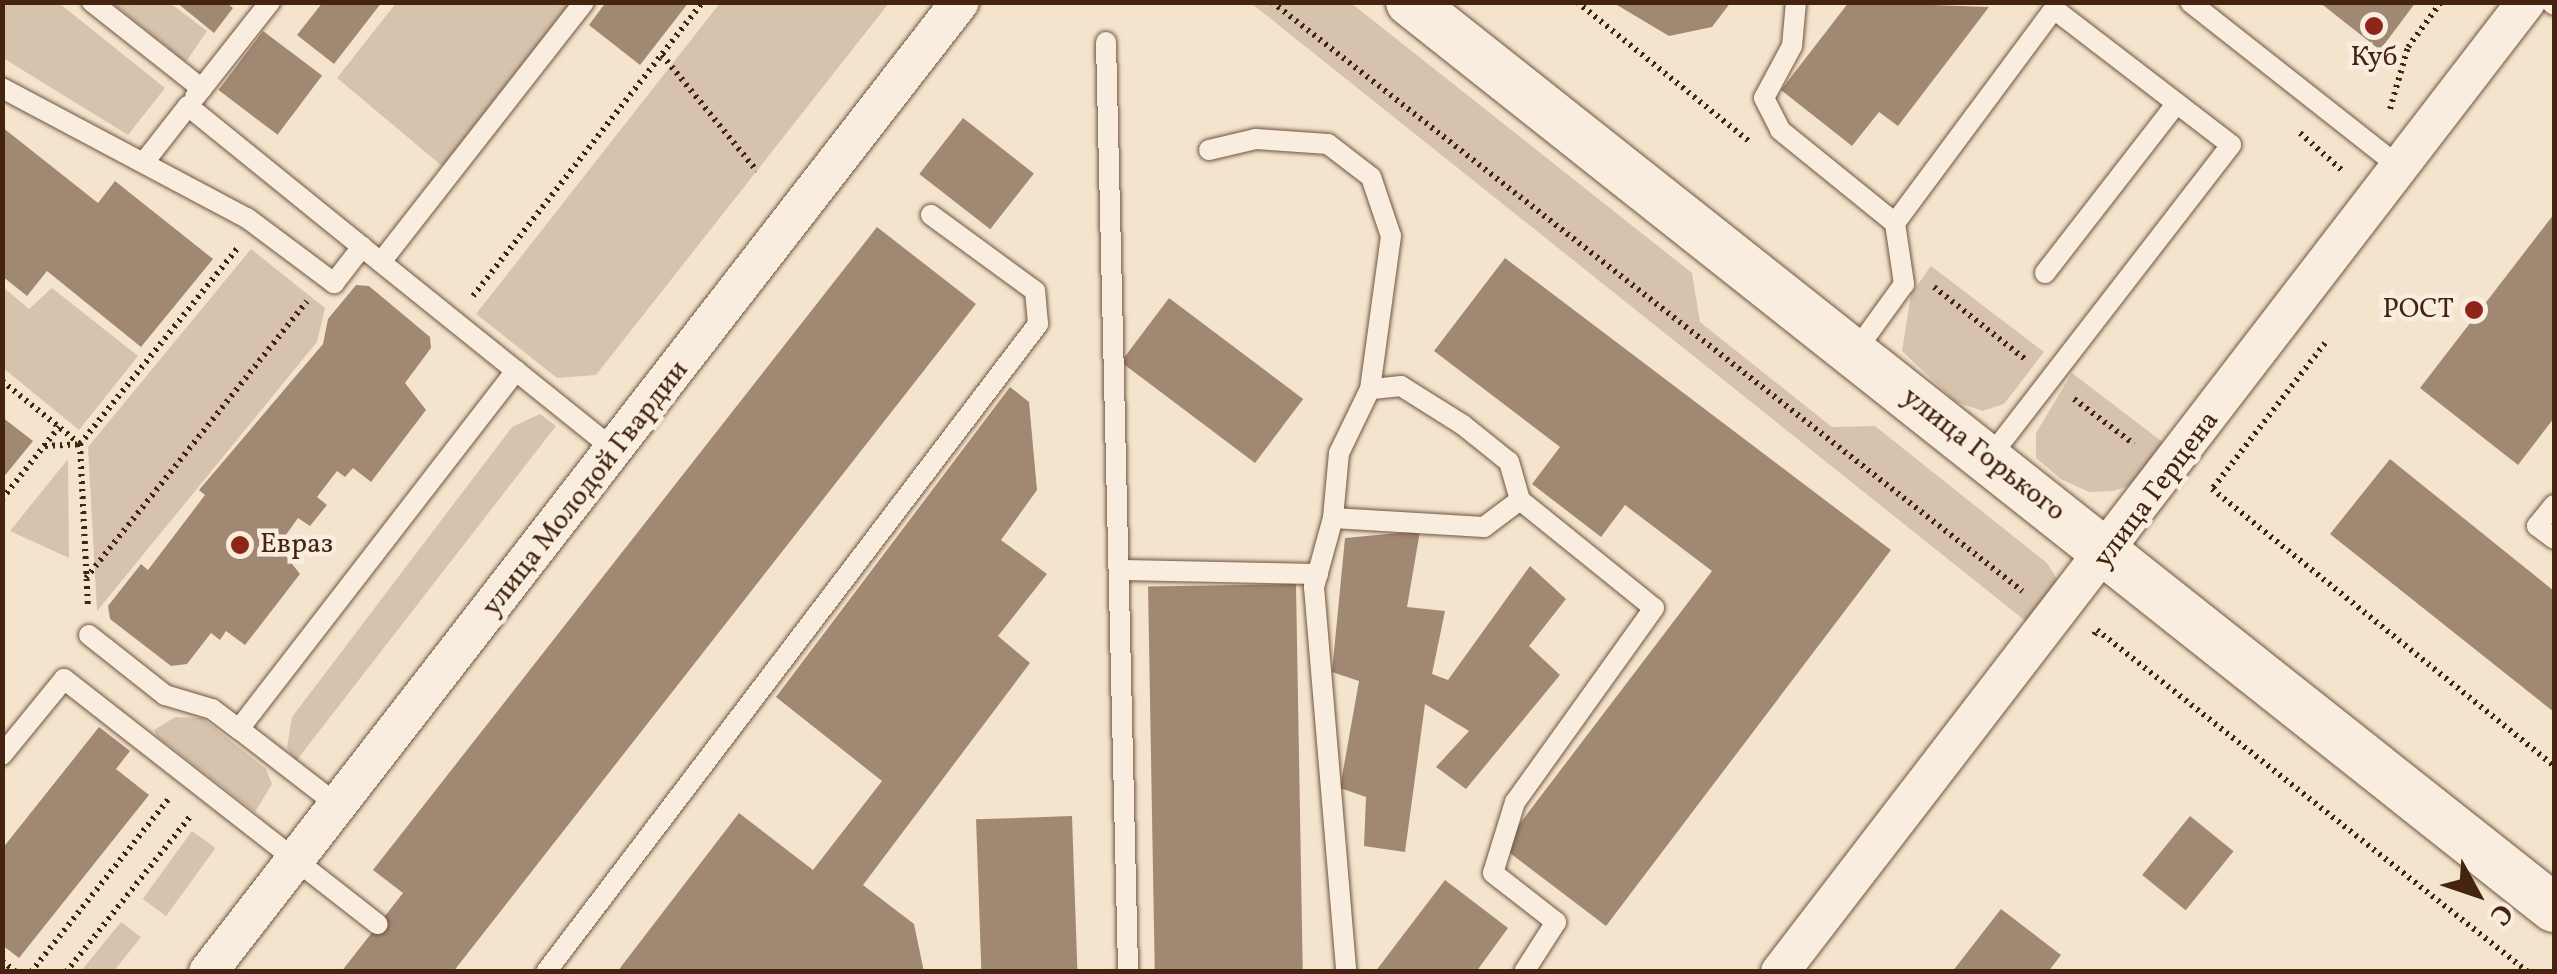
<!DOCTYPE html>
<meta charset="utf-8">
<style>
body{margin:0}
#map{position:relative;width:2557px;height:974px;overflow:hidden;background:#f5e4cd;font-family:Vollkorn,serif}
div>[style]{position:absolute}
.green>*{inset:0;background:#d7c3ad;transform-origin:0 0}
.building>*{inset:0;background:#a18872;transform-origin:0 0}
.path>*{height:6px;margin-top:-3px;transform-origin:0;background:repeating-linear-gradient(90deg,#45240f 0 2.5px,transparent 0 7.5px)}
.roads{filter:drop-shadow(0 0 2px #71543e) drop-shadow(0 0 2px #71543e)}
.service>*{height:20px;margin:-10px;padding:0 10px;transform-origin:10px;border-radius:10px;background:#f8edde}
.minor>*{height:38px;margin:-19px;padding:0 19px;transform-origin:19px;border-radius:19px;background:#f8edde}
.tertiary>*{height:48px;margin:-24px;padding:0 24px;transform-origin:24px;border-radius:24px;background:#f8edde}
.dots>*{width:28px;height:28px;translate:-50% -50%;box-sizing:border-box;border:5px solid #f8edde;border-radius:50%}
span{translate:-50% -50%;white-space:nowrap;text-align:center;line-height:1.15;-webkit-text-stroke:9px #f8edde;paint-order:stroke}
.poi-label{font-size:28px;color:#45240f}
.right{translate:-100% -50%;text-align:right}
.left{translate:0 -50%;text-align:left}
.street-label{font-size:28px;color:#45240f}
.frame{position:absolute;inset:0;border:5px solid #45240f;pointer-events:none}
.north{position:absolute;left:2427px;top:844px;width:100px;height:100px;-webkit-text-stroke:8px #f8edde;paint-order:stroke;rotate:130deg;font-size:28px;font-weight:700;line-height:40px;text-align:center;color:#45240f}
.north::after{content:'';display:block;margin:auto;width:35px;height:45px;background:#45240f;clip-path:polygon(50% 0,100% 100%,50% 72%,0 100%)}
</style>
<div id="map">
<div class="green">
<div style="clip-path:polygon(2px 3px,59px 3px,165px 88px,128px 135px,3px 58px)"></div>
<div style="clip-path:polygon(113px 3px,170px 3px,207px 31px,186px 62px)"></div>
<div style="clip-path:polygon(396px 3px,396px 2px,570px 3px,442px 166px,337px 78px)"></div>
<div style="clip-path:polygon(720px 3px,889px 3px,596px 375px,557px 378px,476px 314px)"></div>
<div style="clip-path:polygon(1251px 3px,1351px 3px,1692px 273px,1700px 322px,1832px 427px,1875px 426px,2047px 563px,2060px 584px,2038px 631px)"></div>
<div style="clip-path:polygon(251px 249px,325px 308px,317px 342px,97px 611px,88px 447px)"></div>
<div style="clip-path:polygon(1931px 266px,2044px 352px,2004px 404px,1983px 411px,1956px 402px,1902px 351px,1911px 294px)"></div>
<div style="clip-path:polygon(3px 287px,29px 309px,52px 288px,138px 356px,79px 430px,3px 368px)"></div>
<div style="clip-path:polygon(2072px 373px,2177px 453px,2139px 483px,2113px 491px,2089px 492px,2061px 479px,2036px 458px,2036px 433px)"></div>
<div style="clip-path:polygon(540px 414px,556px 426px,296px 761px,287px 748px,292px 717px,512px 427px)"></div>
<div style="clip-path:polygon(68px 459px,69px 558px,10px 531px)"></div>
<div style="clip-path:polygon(175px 717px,202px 718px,266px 769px,272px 784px,255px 812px,157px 736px,154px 730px)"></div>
<div style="left:192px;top:831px;width:29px;height:84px;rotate:36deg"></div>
<div style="clip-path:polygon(121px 922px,141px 937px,114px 971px,81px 971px)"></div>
</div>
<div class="building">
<div style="clip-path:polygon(176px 2px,226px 2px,233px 8px,214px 33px)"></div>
<div style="clip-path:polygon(323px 2px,382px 2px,334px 64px,297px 35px)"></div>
<div style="clip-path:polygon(606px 2px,689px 2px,640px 65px,589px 25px)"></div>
<div style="clip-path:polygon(1612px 2px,1731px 2px,1712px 27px,1669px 36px)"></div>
<div style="clip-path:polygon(1849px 2px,1989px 7px,1898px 126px,1879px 112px,1852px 146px,1781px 90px)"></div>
<div style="clip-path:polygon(2319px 2px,2416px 2px,2380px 50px)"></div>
<div style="left:263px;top:31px;width:74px;height:74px;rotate:37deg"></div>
<div style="left:963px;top:118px;width:90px;height:71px;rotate:38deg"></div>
<div style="clip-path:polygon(2px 127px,98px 203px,115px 181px,213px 259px,141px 347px,47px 271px,27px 296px,2px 276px)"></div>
<div style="clip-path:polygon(2554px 214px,2554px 418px,2518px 465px,2420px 388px)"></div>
<div style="clip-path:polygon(877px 227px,976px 304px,453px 972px,341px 972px,403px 893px,373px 870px)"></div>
<div style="clip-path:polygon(1505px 258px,1891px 550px,1606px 926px,1502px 847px,1712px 571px,1625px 505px,1601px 537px,1532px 484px,1560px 447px,1434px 351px)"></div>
<div style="clip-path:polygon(356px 285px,369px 286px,430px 337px,431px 348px,405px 383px,426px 410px,371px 482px,353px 468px,345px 477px,337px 471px,317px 497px,327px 505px,310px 526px,298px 518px,278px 546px,300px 574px,245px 645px,226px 631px,220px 640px,211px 633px,187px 664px,171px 666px,110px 619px,108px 606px,141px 564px,148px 570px,205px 495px,199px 490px,323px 344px,328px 319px)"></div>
<div style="left:1169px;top:298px;width:168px;height:80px;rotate:37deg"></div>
<div style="clip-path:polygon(1010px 387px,1029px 402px,1037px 490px,1001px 540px,1047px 574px,998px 636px,1030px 663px,863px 885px,914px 924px,924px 972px,617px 972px,739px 813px,813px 870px,882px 781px,776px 697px)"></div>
<div style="clip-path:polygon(2px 417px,33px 441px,2px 479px)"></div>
<div style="clip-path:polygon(2390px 459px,2554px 591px,2554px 712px,2330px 534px)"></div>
<div style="clip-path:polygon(1420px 531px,1407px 607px,1445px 611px,1432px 674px,1448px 680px,1530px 566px,1566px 599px,1529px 646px,1560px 675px,1466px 789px,1436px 767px,1469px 731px,1425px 704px,1405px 852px,1364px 846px,1366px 797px,1340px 788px,1359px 681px,1332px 672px,1345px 538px)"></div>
<div style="left:1296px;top:584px;width:388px;height:148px;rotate:89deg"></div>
<div style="clip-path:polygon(99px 727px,130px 751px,116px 769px,149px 795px,19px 958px,2px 945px,2px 849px)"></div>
<div style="left:1072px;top:816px;width:156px;height:96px;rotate:88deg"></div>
<div style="left:2190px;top:816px;width:56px;height:76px;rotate:39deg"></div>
<div style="clip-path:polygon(1445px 880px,1508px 928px,1476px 972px,1375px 972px)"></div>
<div style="clip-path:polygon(2001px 909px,2061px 955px,2048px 972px,1952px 972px)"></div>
</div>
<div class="path">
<div style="left:1272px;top:2px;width:954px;rotate:38.14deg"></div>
<div style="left:1577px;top:2px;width:224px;rotate:39deg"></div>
<div style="left:662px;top:55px;width:150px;rotate:50.7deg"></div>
<div style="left:2390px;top:109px;width:65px;rotate:-73.8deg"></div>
<div style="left:2408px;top:47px;width:56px;rotate:-53.7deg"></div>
<div style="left:2300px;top:133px;width:59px;rotate:41.6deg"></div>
<div style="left:1934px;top:287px;width:117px;rotate:38.4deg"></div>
<div style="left:473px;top:296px;width:373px;rotate:-52deg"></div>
<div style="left:2325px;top:343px;width:185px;rotate:127.7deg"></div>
<div style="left:2212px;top:489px;width:440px;rotate:39deg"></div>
<div style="left:2px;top:381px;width:100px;rotate:38.9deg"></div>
<div style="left:80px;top:444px;width:164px;rotate:87.2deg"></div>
<div style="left:2074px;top:399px;width:75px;rotate:36.9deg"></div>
<div style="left:45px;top:446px;width:35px;rotate:-3deg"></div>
<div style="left:80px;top:444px;width:254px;rotate:-51.2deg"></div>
<div style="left:2px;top:499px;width:92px;rotate:-51.6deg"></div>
<div style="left:86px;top:578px;width:354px;rotate:-51.4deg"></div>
<div style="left:2094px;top:635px;width:6px;rotate:-59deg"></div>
<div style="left:2097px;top:630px;width:550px;rotate:38.43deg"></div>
<div style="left:2px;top:961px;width:18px;rotate:38deg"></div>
<div style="left:31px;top:972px;width:223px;rotate:-51.5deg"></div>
<div style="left:66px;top:972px;width:202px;rotate:-51.4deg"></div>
</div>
<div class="roads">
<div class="service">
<div style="left:92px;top:2px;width:140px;rotate:38.3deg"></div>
<div style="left:1796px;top:2px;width:44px;rotate:95.2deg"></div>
<div style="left:1792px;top:46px;width:59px;rotate:118.3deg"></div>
<div style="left:1764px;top:98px;width:36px;rotate:63deg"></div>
<div style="left:1780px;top:130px;width:148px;rotate:39deg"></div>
<div style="left:1895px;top:223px;width:62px;rotate:81.6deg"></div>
<div style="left:1904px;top:284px;width:85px;rotate:125.9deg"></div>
<div style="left:2190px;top:2px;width:267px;rotate:38.2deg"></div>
<div style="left:2551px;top:2px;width:4px;rotate:45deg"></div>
<div style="left:1106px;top:42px;width:930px;rotate:88.64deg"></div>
<div style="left:2px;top:88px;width:277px;rotate:28deg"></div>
<div style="left:247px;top:218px;width:109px;rotate:36.8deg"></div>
<div style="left:334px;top:283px;width:46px;rotate:-52.1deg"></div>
<div style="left:362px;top:247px;width:326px;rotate:38.8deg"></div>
<div style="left:195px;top:97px;width:121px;rotate:-51.7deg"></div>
<div style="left:1209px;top:150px;width:48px;rotate:-13.2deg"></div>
<div style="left:1256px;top:139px;width:72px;rotate:4deg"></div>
<div style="left:1328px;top:144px;width:54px;rotate:37.5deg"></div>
<div style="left:1371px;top:177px;width:62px;rotate:71.3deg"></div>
<div style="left:1391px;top:236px;width:154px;rotate:97.8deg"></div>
<div style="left:145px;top:161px;width:70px;rotate:-52deg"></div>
<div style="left:188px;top:106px;width:224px;rotate:39deg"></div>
<div style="left:1895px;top:223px;width:267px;rotate:-53.4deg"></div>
<div style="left:2054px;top:9px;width:223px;rotate:37.5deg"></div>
<div style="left:2231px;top:145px;width:397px;rotate:127.7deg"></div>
<div style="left:381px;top:262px;width:330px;rotate:-52deg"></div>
<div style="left:2045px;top:273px;width:215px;rotate:-52.2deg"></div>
<div style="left:1520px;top:500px;width:172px;rotate:38.9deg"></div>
<div style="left:1654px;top:608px;width:239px;rotate:125.6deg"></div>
<div style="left:1515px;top:802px;width:74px;rotate:107.2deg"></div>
<div style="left:1493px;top:873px;width:80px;rotate:37.9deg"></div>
<div style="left:1556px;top:922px;width:59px;rotate:122.6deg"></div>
<div style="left:2554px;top:505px;width:27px;rotate:129deg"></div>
<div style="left:2537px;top:526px;width:21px;rotate:37deg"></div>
<div style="left:1333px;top:518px;width:151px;rotate:3.4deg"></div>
<div style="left:1484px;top:527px;width:45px;rotate:-36.9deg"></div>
<div style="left:1520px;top:500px;width:40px;rotate:-106deg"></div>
<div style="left:1509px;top:462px;width:59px;rotate:-141.2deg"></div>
<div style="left:1463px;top:425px;width:73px;rotate:-147.8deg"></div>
<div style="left:1401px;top:386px;width:31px;rotate:174deg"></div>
<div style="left:1370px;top:389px;width:71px;rotate:115.8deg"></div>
<div style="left:1339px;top:453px;width:65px;rotate:95.3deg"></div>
<div style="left:1333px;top:518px;width:72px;rotate:105.4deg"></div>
<div style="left:1314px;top:587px;width:386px;rotate:85.2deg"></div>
<div style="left:1121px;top:570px;width:197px;rotate:1.2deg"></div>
<div style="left:89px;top:635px;width:97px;rotate:38.3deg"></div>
<div style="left:165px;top:695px;width:49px;rotate:16.6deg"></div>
<div style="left:212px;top:709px;width:34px;rotate:37deg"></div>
<div style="left:2px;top:755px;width:98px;rotate:-50.8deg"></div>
<div style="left:64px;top:679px;width:398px;rotate:38deg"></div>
<div style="left:340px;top:807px;width:128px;rotate:-142.3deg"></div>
<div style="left:239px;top:729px;width:453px;rotate:-52.3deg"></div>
<div style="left:546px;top:972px;width:814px;rotate:-52.79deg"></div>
<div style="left:1038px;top:324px;width:33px;rotate:-95deg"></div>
<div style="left:1035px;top:291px;width:129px;rotate:-143.8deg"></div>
</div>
<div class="minor">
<div style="left:208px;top:972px;width:1227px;rotate:-52.22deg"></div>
<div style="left:1780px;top:972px;width:1224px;rotate:-52.44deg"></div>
</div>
<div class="tertiary">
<div style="left:1410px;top:2px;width:1459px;rotate:38.38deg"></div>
</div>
</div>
<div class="dots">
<div style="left:2374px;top:26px;background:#8f2418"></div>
<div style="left:2474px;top:310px;background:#8f2418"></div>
<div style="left:240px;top:545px;background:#8f2418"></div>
</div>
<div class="poi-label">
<span style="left:2374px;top:58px">Куб</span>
<span class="right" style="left:2454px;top:310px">РОСТ</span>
<span class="left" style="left:260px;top:545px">Евраз</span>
</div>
<div class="street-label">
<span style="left:1983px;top:455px;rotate:38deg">улица Горького</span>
<span style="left:586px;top:489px;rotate:-52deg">улица Молодой Гвардии</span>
<span style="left:2157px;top:490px;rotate:-53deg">улица Герцена</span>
</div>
<div class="frame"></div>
<div class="north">С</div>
</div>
